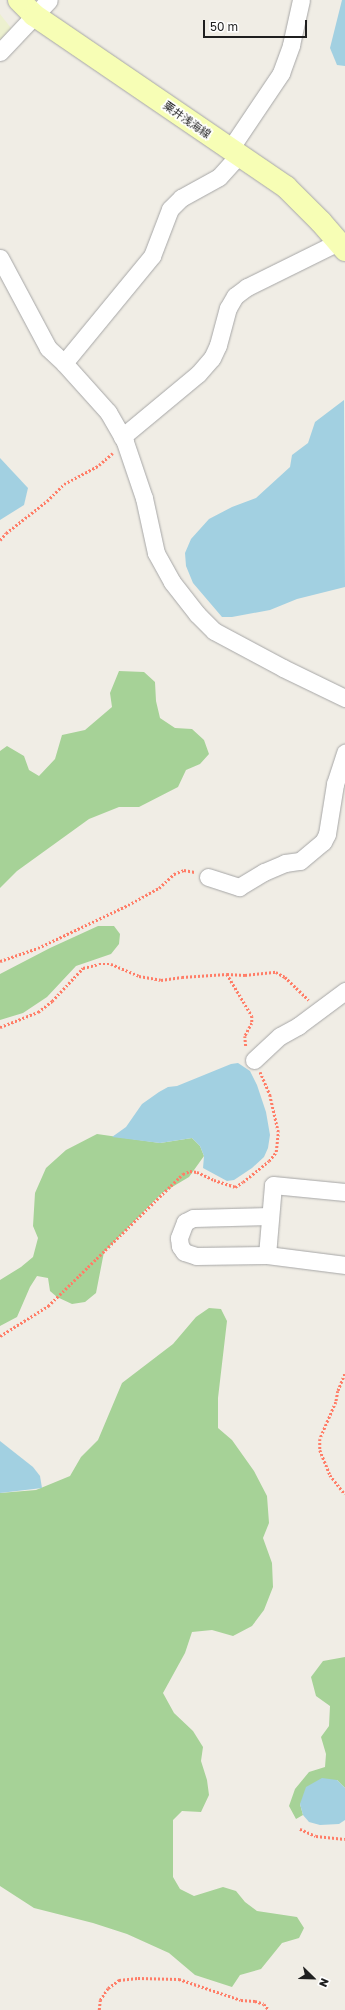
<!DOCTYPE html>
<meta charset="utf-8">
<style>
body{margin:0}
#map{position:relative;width:345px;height:2010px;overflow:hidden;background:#f0ede5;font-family:"Golos Text","Noto Sans JP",sans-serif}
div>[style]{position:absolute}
.farmland>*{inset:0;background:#ecf0cf}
.forest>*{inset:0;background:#a6d297}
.water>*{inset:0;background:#a2d0e1}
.path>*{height:2.5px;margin-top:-1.25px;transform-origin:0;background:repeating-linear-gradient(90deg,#ff7d67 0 2px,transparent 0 4px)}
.roads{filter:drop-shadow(0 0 1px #a6a6a6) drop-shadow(0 0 1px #a6a6a6)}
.minor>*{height:17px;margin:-8.5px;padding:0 8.5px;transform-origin:8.5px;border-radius:8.5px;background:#fff}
.secondary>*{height:22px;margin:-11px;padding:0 11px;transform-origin:11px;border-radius:11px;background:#f7feb5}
span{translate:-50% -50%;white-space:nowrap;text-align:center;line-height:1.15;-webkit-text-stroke:3.5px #fff;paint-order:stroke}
.street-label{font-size:11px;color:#1f1f1f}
.north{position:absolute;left:293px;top:1958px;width:40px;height:40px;-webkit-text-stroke:3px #fff;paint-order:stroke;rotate:113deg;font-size:11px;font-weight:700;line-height:16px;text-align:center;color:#1f1f1f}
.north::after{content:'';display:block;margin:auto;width:14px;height:18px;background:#1f1f1f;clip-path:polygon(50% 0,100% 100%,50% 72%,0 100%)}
.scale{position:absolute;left:203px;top:20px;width:104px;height:18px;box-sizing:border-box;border:2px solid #1f1f1f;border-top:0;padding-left:5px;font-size:12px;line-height:14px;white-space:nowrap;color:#1f1f1f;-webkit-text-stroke:3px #fff;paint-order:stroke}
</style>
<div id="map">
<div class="farmland">
<div style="clip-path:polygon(0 14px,11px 28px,0 40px)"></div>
</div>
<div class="forest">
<div style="clip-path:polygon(119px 671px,144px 672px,155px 682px,156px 701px,160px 718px,175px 728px,192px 729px,204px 740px,209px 754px,200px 764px,186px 770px,178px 787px,139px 807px,119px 807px,89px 819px,17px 871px,0 888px,0 751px,7px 746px,24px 756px,29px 770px,39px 776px,55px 759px,62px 735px,85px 730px,112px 707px,110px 693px)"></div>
<div style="clip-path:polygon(98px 926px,114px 926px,120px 934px,119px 944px,111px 954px,76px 966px,47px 997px,23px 1013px,0 1020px,0 974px,50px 948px)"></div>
<div style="clip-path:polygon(97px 1134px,160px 1143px,192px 1138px,200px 1146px,204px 1156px,189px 1177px,162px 1193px,104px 1252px,96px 1293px,85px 1302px,72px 1304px,57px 1297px,50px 1291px,48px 1278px,37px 1276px,30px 1287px,17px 1317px,0 1326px,0 1280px,21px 1267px,33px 1257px,38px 1238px,33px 1226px,35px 1193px,46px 1168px,66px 1150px)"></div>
<div style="clip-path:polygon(209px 1308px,221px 1309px,227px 1321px,218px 1398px,218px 1428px,232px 1440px,254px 1471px,267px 1496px,269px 1523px,263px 1538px,272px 1563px,273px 1587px,264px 1610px,252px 1626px,233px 1636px,212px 1630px,192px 1632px,185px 1653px,163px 1693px,174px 1713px,193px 1731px,203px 1747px,201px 1761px,207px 1780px,209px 1795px,201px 1812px,182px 1811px,173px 1820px,173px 1877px,180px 1889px,194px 1896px,223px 1887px,236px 1891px,245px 1902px,257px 1911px,297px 1917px,304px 1928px,299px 1938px,282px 1943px,261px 1969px,240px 1975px,232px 1987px,195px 1975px,169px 1953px,127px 1934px,93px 1923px,34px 1908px,0 1886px,0 1493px,36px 1490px,70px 1476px,81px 1457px,98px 1440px,122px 1383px,173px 1344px,196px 1317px)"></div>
<div style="clip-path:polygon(345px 1657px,345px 1788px,337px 1780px,300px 1804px,303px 1815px,296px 1819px,289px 1806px,295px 1789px,309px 1772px,325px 1767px,326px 1754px,321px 1737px,329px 1726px,330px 1706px,316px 1696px,311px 1677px,323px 1661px)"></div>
</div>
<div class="water">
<div style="clip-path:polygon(342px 0,345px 0,345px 66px,337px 65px,330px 48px)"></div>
<div style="clip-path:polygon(344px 400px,345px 587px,297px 599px,270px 610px,232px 617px,222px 617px,193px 583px,186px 566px,185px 553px,191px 539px,209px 519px,232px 507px,256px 498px,290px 467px,292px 455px,308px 443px,315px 422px)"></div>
<div style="clip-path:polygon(0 458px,28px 488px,24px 505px,0 520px)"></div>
<div style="clip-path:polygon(238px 1063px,250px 1071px,257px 1085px,266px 1112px,270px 1135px,268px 1148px,264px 1157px,252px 1168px,234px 1180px,227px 1181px,203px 1168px,204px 1156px,200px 1146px,192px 1138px,160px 1143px,112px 1137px,126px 1127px,142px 1104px,159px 1092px,168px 1087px,177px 1086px,231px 1064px)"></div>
<div style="clip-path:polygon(0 1441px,33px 1467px,40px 1476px,42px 1488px,0 1493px)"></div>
<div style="clip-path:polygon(322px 1778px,337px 1780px,345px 1788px,345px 1820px,339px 1824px,320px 1825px,309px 1822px,303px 1815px,300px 1804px,306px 1787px)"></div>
</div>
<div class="path">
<div style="left:0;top:540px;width:9px;rotate:-49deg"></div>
<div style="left:6px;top:533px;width:52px;rotate:-38deg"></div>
<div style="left:47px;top:501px;width:24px;rotate:-45deg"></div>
<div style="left:64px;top:484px;width:40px;rotate:-28deg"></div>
<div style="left:99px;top:465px;width:18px;rotate:-41deg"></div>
<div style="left:0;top:961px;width:40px;rotate:-18.9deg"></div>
<div style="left:38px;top:948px;width:100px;rotate:-25.5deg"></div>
<div style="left:128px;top:905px;width:35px;rotate:-29deg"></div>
<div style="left:159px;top:888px;width:21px;rotate:-43deg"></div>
<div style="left:174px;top:874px;width:11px;rotate:-22deg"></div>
<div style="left:184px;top:870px;width:11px;rotate:10deg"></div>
<div style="left:227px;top:974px;width:49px;rotate:59.2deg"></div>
<div style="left:252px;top:1016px;width:7px;rotate:90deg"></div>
<div style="left:252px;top:1023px;width:15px;rotate:118deg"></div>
<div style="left:245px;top:1036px;width:11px;rotate:85deg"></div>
<div style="left:0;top:1027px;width:41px;rotate:-21.5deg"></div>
<div style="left:38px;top:1012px;width:18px;rotate:-38deg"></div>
<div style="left:52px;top:1001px;width:45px;rotate:-46.8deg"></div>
<div style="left:83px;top:968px;width:16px;rotate:-14deg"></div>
<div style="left:99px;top:964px;width:12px"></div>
<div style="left:111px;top:964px;width:30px;rotate:23deg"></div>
<div style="left:139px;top:976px;width:22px;rotate:10deg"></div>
<div style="left:161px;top:980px;width:21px;rotate:-8deg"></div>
<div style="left:182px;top:977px;width:45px;rotate:-3.8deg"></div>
<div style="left:227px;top:974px;width:18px;rotate:3deg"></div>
<div style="left:245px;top:975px;width:31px;rotate:-6deg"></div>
<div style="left:276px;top:972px;width:10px;rotate:29deg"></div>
<div style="left:285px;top:977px;width:33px;rotate:44deg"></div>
<div style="left:0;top:1336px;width:57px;rotate:-32deg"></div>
<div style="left:48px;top:1306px;width:189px;rotate:-44.4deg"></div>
<div style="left:183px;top:1174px;width:8px;rotate:-23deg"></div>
<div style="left:190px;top:1171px;width:7px;rotate:8deg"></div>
<div style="left:197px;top:1172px;width:19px;rotate:25deg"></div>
<div style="left:214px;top:1180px;width:22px;rotate:18deg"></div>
<div style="left:235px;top:1187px;width:9px;rotate:-32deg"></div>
<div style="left:243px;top:1182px;width:33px;rotate:-39deg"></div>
<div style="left:269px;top:1161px;width:11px;rotate:-52deg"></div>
<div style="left:276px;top:1152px;width:20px;rotate:-84deg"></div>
<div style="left:278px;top:1132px;width:37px;rotate:-103deg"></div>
<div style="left:270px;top:1096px;width:26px;rotate:-113deg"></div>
<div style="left:345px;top:1374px;width:18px;rotate:112deg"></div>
<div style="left:338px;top:1391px;width:11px;rotate:100deg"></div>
<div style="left:336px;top:1402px;width:40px;rotate:113.4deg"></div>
<div style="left:320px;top:1439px;width:11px;rotate:90deg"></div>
<div style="left:320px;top:1450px;width:27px;rotate:68deg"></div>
<div style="left:330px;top:1475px;width:24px;rotate:52deg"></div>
<div style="left:300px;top:1829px;width:17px;rotate:24deg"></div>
<div style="left:316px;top:1836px;width:29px;rotate:6deg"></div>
<div style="left:99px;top:2010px;width:10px;rotate:-84deg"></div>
<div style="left:100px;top:2000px;width:14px;rotate:-56deg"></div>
<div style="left:108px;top:1988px;width:14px;rotate:-36deg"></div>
<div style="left:119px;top:1980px;width:19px;rotate:-6deg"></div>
<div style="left:138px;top:1978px;width:41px;rotate:1.4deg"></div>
<div style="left:179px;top:1979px;width:65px;rotate:18.7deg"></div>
<div style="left:241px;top:2000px;width:14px;rotate:4deg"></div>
<div style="left:255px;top:2001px;width:9px;rotate:18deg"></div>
<div style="left:264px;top:2004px;width:8px;rotate:50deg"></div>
</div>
<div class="roads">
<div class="minor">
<div style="left:0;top:52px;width:71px;rotate:-46.7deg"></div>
<div style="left:230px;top:149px;width:92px;rotate:-56.1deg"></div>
<div style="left:281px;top:73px;width:30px;rotate:-70deg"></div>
<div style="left:291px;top:45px;width:46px;rotate:-77.5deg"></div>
<div style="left:0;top:258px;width:102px;rotate:61.9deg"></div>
<div style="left:48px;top:348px;width:22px;rotate:43deg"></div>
<div style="left:64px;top:363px;width:66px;rotate:48.1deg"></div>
<div style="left:108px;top:412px;width:34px;rotate:60deg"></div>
<div style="left:125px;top:442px;width:59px;rotate:71.3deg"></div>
<div style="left:144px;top:498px;width:56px;rotate:77.7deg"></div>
<div style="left:156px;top:553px;width:33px;rotate:61deg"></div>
<div style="left:172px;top:582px;width:41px;rotate:52deg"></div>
<div style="left:197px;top:614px;width:24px;rotate:45deg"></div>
<div style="left:214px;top:631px;width:78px;rotate:28.2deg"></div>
<div style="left:283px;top:668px;width:69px;rotate:25.8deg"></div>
<div style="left:64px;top:363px;width:139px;rotate:-50.6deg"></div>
<div style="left:152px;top:256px;width:50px;rotate:-69deg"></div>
<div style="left:170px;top:209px;width:16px;rotate:-45deg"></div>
<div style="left:181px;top:198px;width:43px;rotate:-28.9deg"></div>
<div style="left:219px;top:177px;width:30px;rotate:-48deg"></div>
<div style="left:122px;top:437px;width:99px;rotate:-39.7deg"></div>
<div style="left:198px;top:374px;width:21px;rotate:-49deg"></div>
<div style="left:212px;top:358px;width:14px;rotate:-65deg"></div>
<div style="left:218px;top:345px;width:38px;rotate:-75deg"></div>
<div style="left:228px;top:308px;width:14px;rotate:-60deg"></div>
<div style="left:235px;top:296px;width:15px;rotate:-37deg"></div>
<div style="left:247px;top:287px;width:102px;rotate:-26.3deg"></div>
<div style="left:208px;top:877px;width:33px;rotate:18deg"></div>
<div style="left:239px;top:887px;width:29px;rotate:-31deg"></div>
<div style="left:264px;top:872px;width:23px;rotate:-23deg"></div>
<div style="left:285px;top:863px;width:15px;rotate:-8deg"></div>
<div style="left:300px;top:861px;width:30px;rotate:-40deg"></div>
<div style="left:323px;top:842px;width:9px;rotate:-63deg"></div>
<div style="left:327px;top:834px;width:51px;rotate:-80.9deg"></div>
<div style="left:335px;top:784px;width:33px;rotate:-72deg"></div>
<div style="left:254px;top:1060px;width:35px;rotate:-43deg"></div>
<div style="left:280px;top:1036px;width:21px;rotate:-29deg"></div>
<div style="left:298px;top:1026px;width:59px;rotate:-36.7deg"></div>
<div style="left:270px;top:1216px;width:77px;rotate:178.5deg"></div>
<div style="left:193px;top:1218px;width:9px;rotate:153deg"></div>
<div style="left:185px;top:1222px;width:17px;rotate:111deg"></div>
<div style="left:179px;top:1238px;width:8px;rotate:83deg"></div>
<div style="left:180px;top:1246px;width:7px;rotate:56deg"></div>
<div style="left:184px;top:1252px;width:13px;rotate:18deg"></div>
<div style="left:196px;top:1256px;width:71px;rotate:-0.8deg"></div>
<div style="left:267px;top:1255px;width:79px;rotate:7.3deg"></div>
<div style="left:267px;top:1255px;width:70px;rotate:-85.1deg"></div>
<div style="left:273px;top:1185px;width:72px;rotate:5.6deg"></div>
</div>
<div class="secondary">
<div style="left:19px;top:0;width:21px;rotate:45deg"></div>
<div style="left:34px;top:15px;width:305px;rotate:34.3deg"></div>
<div style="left:286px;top:187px;width:49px;rotate:45deg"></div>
<div style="left:321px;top:222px;width:37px;rotate:49deg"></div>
</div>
</div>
<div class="street-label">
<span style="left:187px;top:120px;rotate:35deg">粟井浅海線</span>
</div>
<div class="north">N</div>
<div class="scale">50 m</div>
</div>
